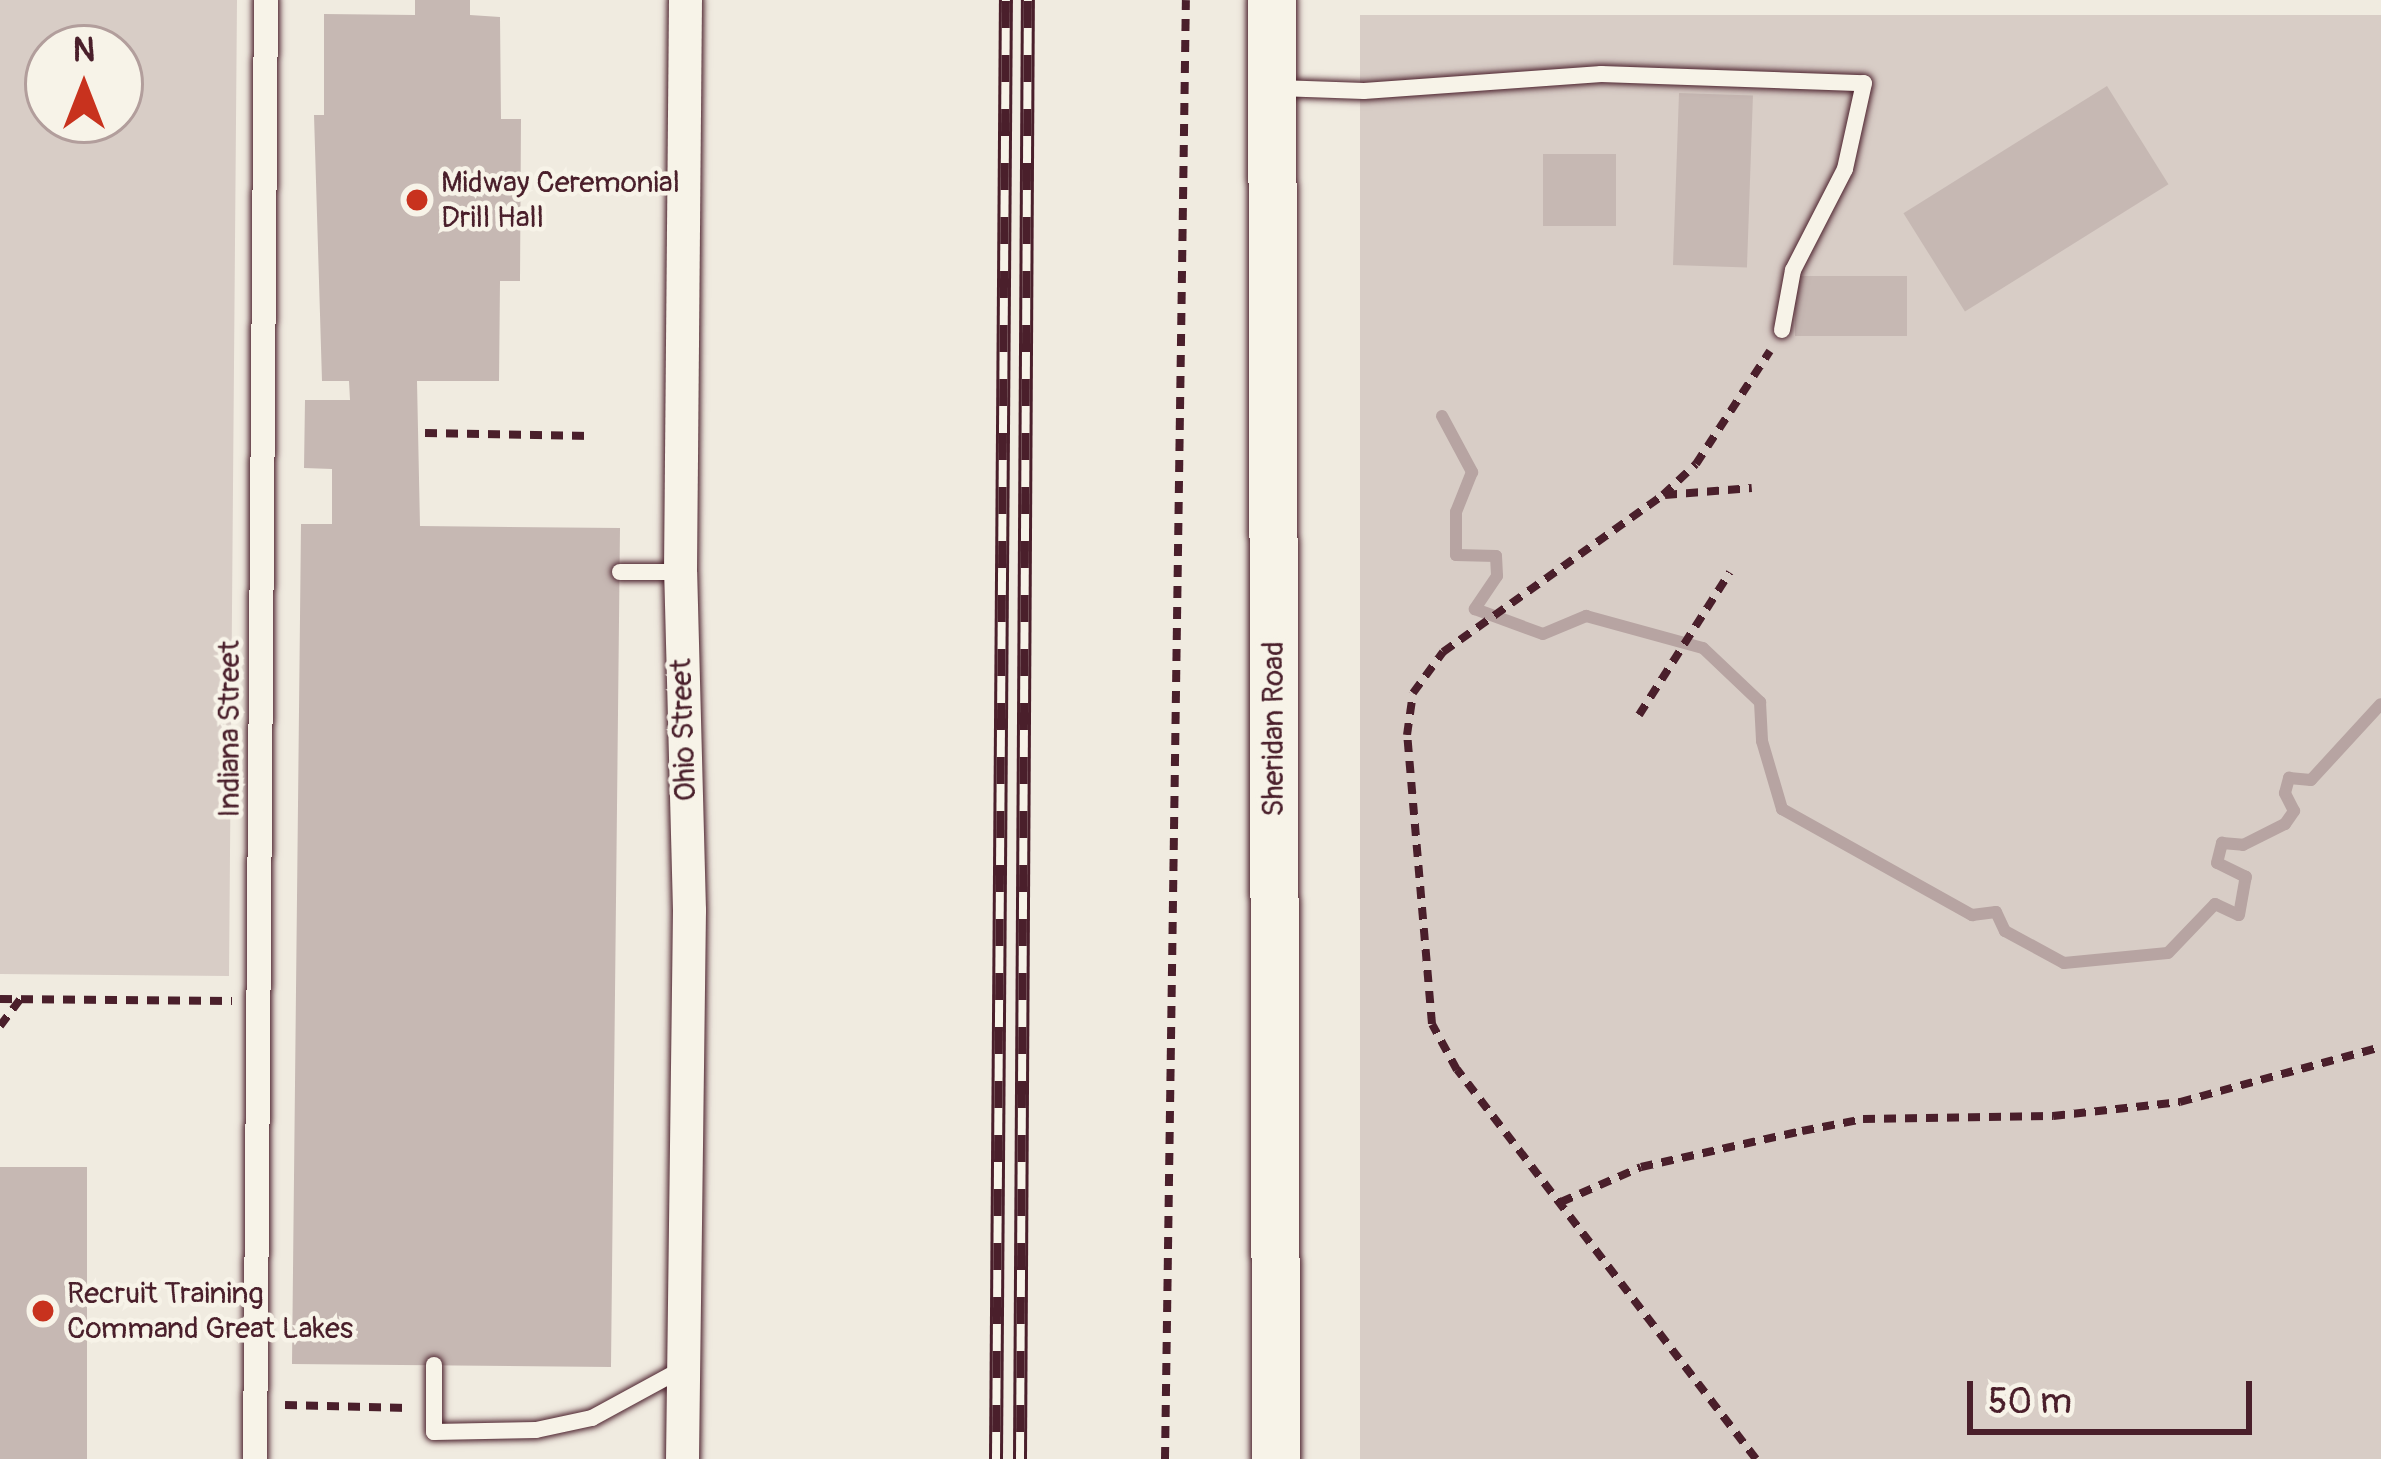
<!DOCTYPE html>
<style>
body{margin:0}
#map{position:relative;width:2381px;height:1459px;overflow:hidden;background:#f0ebe0;font-family:Pangolin,sans-serif}
div>[style]{position:absolute}
.green>*{inset:0;background:#d8cdc6;transform-origin:0 0}
.stream>*{height:12px;margin:-6px;padding:0 6px;transform-origin:6px;border-radius:6px;background:#b7a4a2}
.building>*{inset:0;background:#c6b8b3;transform-origin:0 0}
.path>*{height:8px;margin-top:-4px;transform-origin:0;background:repeating-linear-gradient(90deg,#4a1f2b 0 12px,transparent 0 21px)}
.roads{filter:drop-shadow(0 0 3px #4a1f2b) drop-shadow(0 0 3px #4a1f2b)}
.service>*{height:16px;margin:-8px;padding:0 8px;transform-origin:8px;border-radius:8px;background:#f7f3e8}
.pedestrian>*{height:24px;margin:-12px;padding:0 12px;transform-origin:12px;border-radius:12px;background:#f7f3e8}
.minor>*{height:33px;margin:-16.5px;padding:0 16.5px;transform-origin:16.5px;border-radius:16.5px;background:#f7f3e8}
.secondary>*{height:48px;margin:-24px;padding:0 24px;transform-origin:24px;border-radius:24px;background:#f7f3e8}
.rail>*{height:14px;margin-top:-7px;transform-origin:0;background:repeating-linear-gradient(90deg,#f7f3e8 0 27px,#4a1f2b 0 54px);box-sizing:border-box;border-block:3px solid #4a1f2b}
.dots>*{width:33px;height:33px;translate:-50% -50%;box-sizing:border-box;border:6px solid #f7f3e8;border-radius:50%}
span{translate:-50% -50%;white-space:nowrap;text-align:center;line-height:1.15;-webkit-text-stroke:9px #f7f3e8;paint-order:stroke}
.poi-label{font-size:30px;color:#4a1f2b}
.left{translate:0 -50%;text-align:left}
.street-label{font-size:30px;color:#4a1f2b}
.north{position:absolute;left:24px;top:24px;width:120px;height:120px;box-sizing:border-box;background:#f7f3e8;border:3px solid #b29e9c;border-radius:50%;rotate:0deg;font-size:33px;font-weight:700;line-height:48px;text-align:center;color:#4a1f2b}
.north::after{content:'';display:block;margin:auto;width:42px;height:54px;background:#c8321e;clip-path:polygon(50% 0,100% 100%,50% 72%,0 100%)}
.scale{position:absolute;left:1967px;top:1381px;width:285px;height:54px;box-sizing:border-box;border:6px solid #4a1f2b;border-top:0;padding-left:15px;font-size:36px;line-height:42px;white-space:nowrap;color:#4a1f2b;-webkit-text-stroke:9px #f7f3e8;paint-order:stroke}
</style>
<div id="map">
<div class="green">
<div style="clip-path:polygon(evenodd,0 0,237px 0,229px 976px,0 974px,0 0,120px 48px,120px 120px,48px 120px,48px 48px,120px 48px)"></div>
<div style="left:1360px;top:15px;width:1021px;height:1444px"></div>
</div>
<div class="stream">
<div style="left:1442px;top:416px;width:64px;rotate:61.8deg"></div>
<div style="left:1472px;top:472px;width:43px;rotate:111.8deg"></div>
<div style="left:1456px;top:512px;width:43px;rotate:90deg"></div>
<div style="left:1456px;top:555px;width:40px;rotate:1.4deg"></div>
<div style="left:1496px;top:556px;width:20px;rotate:87deg"></div>
<div style="left:1497px;top:576px;width:40px;rotate:124deg"></div>
<div style="left:1475px;top:609px;width:72px;rotate:20.2deg"></div>
<div style="left:1543px;top:634px;width:47px;rotate:-22.7deg"></div>
<div style="left:1586px;top:616px;width:121px;rotate:15.3deg"></div>
<div style="left:1703px;top:648px;width:79px;rotate:43.5deg"></div>
<div style="left:1760px;top:702px;width:39px;rotate:87deg"></div>
<div style="left:1762px;top:741px;width:71px;rotate:73.6deg"></div>
<div style="left:1782px;top:809px;width:218px;rotate:29.2deg"></div>
<div style="left:1972px;top:915px;width:24px;rotate:-7deg"></div>
<div style="left:1996px;top:912px;width:21px;rotate:65deg"></div>
<div style="left:2005px;top:931px;width:67px;rotate:28.5deg"></div>
<div style="left:2064px;top:963px;width:104px;rotate:-5.5deg"></div>
<div style="left:2168px;top:953px;width:68px;rotate:-46.2deg"></div>
<div style="left:2215px;top:904px;width:26px;rotate:25deg"></div>
<div style="left:2239px;top:915px;width:39px;rotate:-80deg"></div>
<div style="left:2246px;top:877px;width:32px;rotate:-154deg"></div>
<div style="left:2217px;top:863px;width:21px;rotate:-76deg"></div>
<div style="left:2222px;top:843px;width:21px;rotate:5deg"></div>
<div style="left:2243px;top:845px;width:47px;rotate:-26.6deg"></div>
<div style="left:2285px;top:824px;width:16px;rotate:-55deg"></div>
<div style="left:2294px;top:811px;width:20px;rotate:-117deg"></div>
<div style="left:2285px;top:793px;width:16px;rotate:-75deg"></div>
<div style="left:2289px;top:778px;width:22px;rotate:5deg"></div>
<div style="left:2311px;top:780px;width:103px;rotate:-47.4deg"></div>
</div>
<div class="building">
<div style="clip-path:polygon(415px 0,470px 0,470px 15px,500px 17px,501px 119px,521px 119px,520px 281px,500px 281px,499px 381px,417px 381px,420px 526px,620px 528px,611px 1367px,292px 1364px,301px 524px,332px 524px,332px 469px,304px 468px,305px 400px,350px 400px,349px 381px,322px 381px,314px 115px,324px 115px,324px 14px,415px 15px)"></div>
<div style="left:2107px;top:86px;width:116px;height:240px;rotate:58deg"></div>
<div style="left:1679px;top:93px;width:74px;height:172px;rotate:2deg"></div>
<div style="left:1543px;top:154px;width:73px;height:72px"></div>
<div style="left:1907px;top:276px;width:60px;height:112px;rotate:90deg"></div>
<div style="left:0;top:1167px;width:87px;height:292px"></div>
</div>
<div class="path">
<div style="left:425px;top:433px;width:166px;rotate:1deg"></div>
<div style="left:1665px;top:495px;width:87px;rotate:-4.6deg"></div>
<div style="left:1639px;top:715px;width:169px;rotate:-57.5deg"></div>
<div style="left:0;top:999px;width:232px;rotate:0.5deg"></div>
<div style="left:0;top:1026px;width:34px;rotate:-53deg"></div>
<div style="left:1561px;top:1202px;width:87px;rotate:-23.6deg"></div>
<div style="left:1641px;top:1167px;width:165px;rotate:-12.6deg"></div>
<div style="left:1802px;top:1131px;width:62px;rotate:-11.1deg"></div>
<div style="left:1863px;top:1119px;width:190px;rotate:-0.9deg"></div>
<div style="left:2053px;top:1116px;width:128px;rotate:-6.3deg"></div>
<div style="left:2180px;top:1102px;width:208px;rotate:-15.3deg"></div>
<div style="left:285px;top:1405px;width:123px;rotate:1.4deg"></div>
<div style="left:1165px;top:1459px;width:1459px;rotate:-89.18deg"></div>
<div style="left:1756px;top:1459px;width:491px;rotate:-127.5deg"></div>
<div style="left:1457px;top:1070px;width:52px;rotate:-118.5deg"></div>
<div style="left:1432px;top:1024px;width:290px;rotate:-94.9deg"></div>
<div style="left:1407px;top:735px;width:42px;rotate:-81.9deg"></div>
<div style="left:1413px;top:693px;width:51px;rotate:-53.8deg"></div>
<div style="left:1443px;top:652px;width:270px;rotate:-35.5deg"></div>
<div style="left:1663px;top:495px;width:45px;rotate:-43.2deg"></div>
<div style="left:1696px;top:464px;width:135px;rotate:-56.8deg"></div>
</div>
<div class="roads">
<div class="service">
<div style="left:1278px;top:88px;width:86px;rotate:2deg"></div>
<div style="left:1364px;top:91px;width:238px;rotate:-4.1deg"></div>
<div style="left:1601px;top:74px;width:263px;rotate:2deg"></div>
<div style="left:1864px;top:83px;width:88px;rotate:102.5deg"></div>
<div style="left:1845px;top:169px;width:114px;rotate:117.2deg"></div>
<div style="left:1793px;top:270px;width:61px;rotate:100.4deg"></div>
<div style="left:620px;top:572px;width:60px"></div>
<div style="left:434px;top:1365px;width:67px;rotate:90deg"></div>
<div style="left:434px;top:1432px;width:102px;rotate:-1.1deg"></div>
<div style="left:536px;top:1430px;width:57px;rotate:-12.1deg"></div>
<div style="left:592px;top:1418px;width:102px;rotate:-28.6deg"></div>
</div>
<div class="pedestrian">
<div style="left:255px;top:1459px;width:1459px;rotate:-89.57deg"></div>
</div>
<div class="minor">
<div style="left:682px;top:1459px;width:549px;rotate:-89.27deg"></div>
<div style="left:689px;top:910px;width:338px;rotate:-91.5deg"></div>
<div style="left:680px;top:572px;width:572px;rotate:-89.5deg"></div>
</div>
<div class="secondary">
<div style="left:1272px;top:0;width:1459px;rotate:89.84deg"></div>
</div>
</div>
<div class="rail">
<div style="left:996px;top:1459px;width:1459px;rotate:-89.61deg"></div>
<div style="left:1020px;top:1459px;width:1459px;rotate:-89.69deg"></div>
</div>
<div class="dots">
<div style="left:417px;top:200px;background:#c8321e"></div>
<div style="left:43px;top:1311px;background:#c8321e"></div>
</div>
<div class="poi-label">
<span class="left" style="left:441px;top:200px">Midway Ceremonial<br>Drill Hall</span>
<span class="left" style="left:67px;top:1311px">Recruit Training<br>Command Great Lakes</span>
</div>
<div class="street-label">
<span style="left:230px;top:729px;rotate:-90deg">Indiana Street</span>
<span style="left:1274px;top:729px;rotate:-90deg">Sheridan Road</span>
<span style="left:684px;top:730px;rotate:-92deg">Ohio Street</span>
</div>
<div class="north">N</div>
<div class="scale">50 m</div>
</div>
